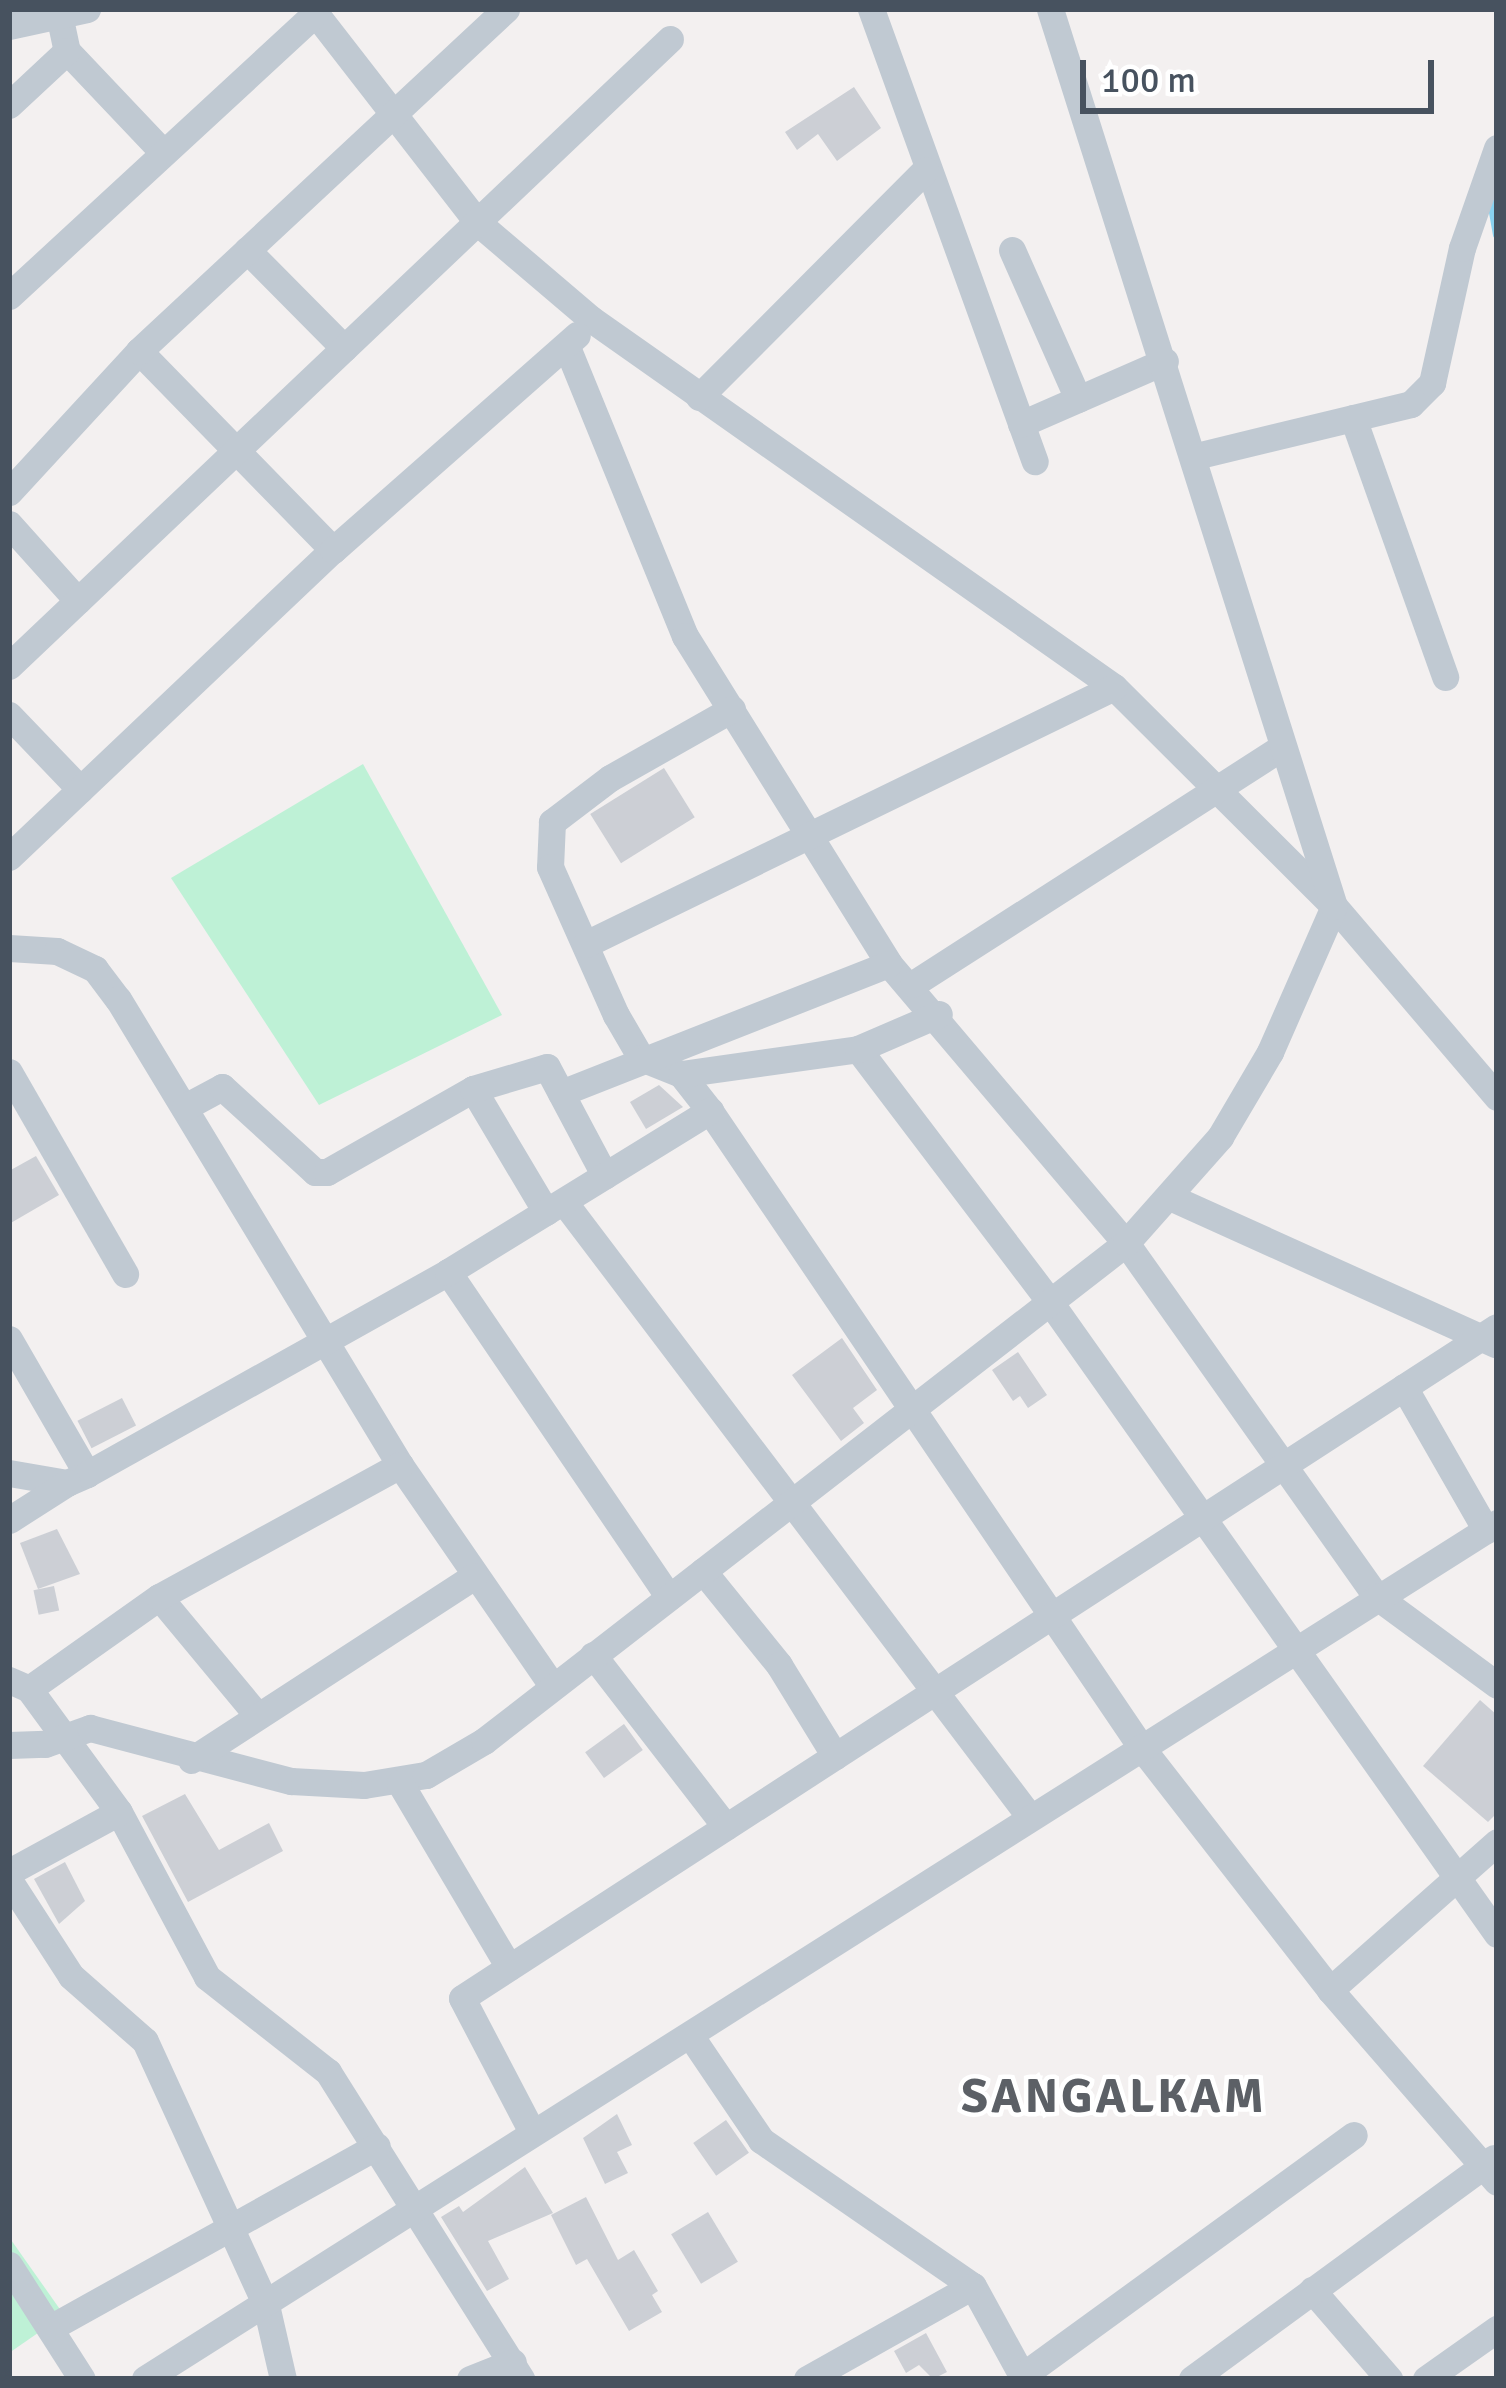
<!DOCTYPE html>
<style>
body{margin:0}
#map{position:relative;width:1506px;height:2388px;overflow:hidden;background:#f3f0f0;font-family:Signika,sans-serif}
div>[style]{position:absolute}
.green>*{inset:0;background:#bef1d6}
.stream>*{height:8px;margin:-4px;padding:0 4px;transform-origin:4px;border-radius:4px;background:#89d2f0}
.building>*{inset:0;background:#cccfd5;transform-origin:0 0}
.street>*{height:27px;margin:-13.5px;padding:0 13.5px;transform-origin:13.5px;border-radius:13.5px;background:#c0c9d2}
span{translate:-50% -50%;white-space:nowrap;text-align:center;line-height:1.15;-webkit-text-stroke:9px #fff;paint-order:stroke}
.district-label{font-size:48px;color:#5c6066;font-weight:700;letter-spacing:3px}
.frame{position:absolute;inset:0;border:12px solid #47525f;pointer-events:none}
.scale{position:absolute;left:1080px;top:60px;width:354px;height:54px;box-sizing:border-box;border:6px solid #47525f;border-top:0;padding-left:15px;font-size:36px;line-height:42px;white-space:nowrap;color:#47525f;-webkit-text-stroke:9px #fff;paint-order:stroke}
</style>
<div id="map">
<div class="green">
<div style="clip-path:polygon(363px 764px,502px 1015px,319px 1105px,171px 878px)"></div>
<div style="clip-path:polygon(9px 2237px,64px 2315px,9px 2353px)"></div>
</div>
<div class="stream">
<div style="left:1491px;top:201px;width:34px;rotate:80deg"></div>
</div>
<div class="building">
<div style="clip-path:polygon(854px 87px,881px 128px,837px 161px,818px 134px,797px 150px,785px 132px)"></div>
<div style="left:664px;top:768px;width:58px;height:87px;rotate:58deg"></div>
<div style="clip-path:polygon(659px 1085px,683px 1107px,646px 1129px,630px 1102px)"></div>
<div style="clip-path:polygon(36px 1156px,59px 1195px,9px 1224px,9px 1171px)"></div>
<div style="clip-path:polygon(842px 1338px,877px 1390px,853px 1408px,864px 1423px,841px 1441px,792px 1375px)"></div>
<div style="clip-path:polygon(1018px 1352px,1047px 1395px,1028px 1408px,1020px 1396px,1013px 1401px,992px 1370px)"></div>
<div style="left:122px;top:1398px;width:31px;height:50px;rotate:63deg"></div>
<div style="clip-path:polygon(57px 1529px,80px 1574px,38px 1589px,20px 1543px)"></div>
<div style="left:54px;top:1586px;width:25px;height:21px;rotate:78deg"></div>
<div style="clip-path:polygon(1480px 1700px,1497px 1715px,1497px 1813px,1488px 1822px,1423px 1766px)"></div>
<div style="left:624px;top:1724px;width:32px;height:48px;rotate:54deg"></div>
<div style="clip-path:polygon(185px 1794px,219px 1850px,269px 1823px,283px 1851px,188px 1902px,142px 1816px)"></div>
<div style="clip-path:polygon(65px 1862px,85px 1901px,59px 1924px,34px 1879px)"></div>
<div style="clip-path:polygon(617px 2114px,632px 2145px,617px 2152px,628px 2173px,605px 2184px,583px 2138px)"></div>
<div style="left:726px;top:2120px;width:40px;height:40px;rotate:55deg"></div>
<div style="clip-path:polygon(525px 2167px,553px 2213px,488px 2241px,509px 2279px,487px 2291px,441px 2217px,459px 2206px,463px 2212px)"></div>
<div style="clip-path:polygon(586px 2197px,618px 2260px,634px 2250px,658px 2291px,652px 2295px,662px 2312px,629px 2331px,587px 2259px,576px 2265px,551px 2215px)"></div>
<div style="left:708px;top:2212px;width:58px;height:43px;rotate:59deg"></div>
<div style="clip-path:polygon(926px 2333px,947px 2372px,933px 2379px,919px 2365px,906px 2373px,894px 2351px)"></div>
</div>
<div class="street">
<div style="left:312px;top:9px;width:269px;rotate:52.2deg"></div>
<div style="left:477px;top:222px;width:150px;rotate:40.4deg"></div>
<div style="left:591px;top:319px;width:639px;rotate:35.13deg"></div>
<div style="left:1114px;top:687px;width:310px;rotate:44.9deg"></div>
<div style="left:1334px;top:906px;width:251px;rotate:49.5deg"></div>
<div style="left:871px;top:9px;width:481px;rotate:70.1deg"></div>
<div style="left:60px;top:19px;width:33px;rotate:78deg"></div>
<div style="left:67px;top:51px;width:135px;rotate:46.5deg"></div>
<div style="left:9px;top:26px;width:80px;rotate:-12.3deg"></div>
<div style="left:9px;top:105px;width:79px;rotate:-43deg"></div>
<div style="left:247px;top:250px;width:138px;rotate:45.3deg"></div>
<div style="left:1012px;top:250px;width:163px;rotate:66.1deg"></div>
<div style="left:9px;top:296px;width:416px;rotate:-42.7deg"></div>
<div style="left:567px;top:347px;width:312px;rotate:67.8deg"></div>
<div style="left:685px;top:636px;width:386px;rotate:58.1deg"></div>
<div style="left:889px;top:964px;width:366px;rotate:49.7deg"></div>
<div style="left:1126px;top:1243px;width:433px;rotate:54.7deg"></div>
<div style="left:1376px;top:1596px;width:150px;rotate:36.3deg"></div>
<div style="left:139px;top:351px;width:278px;rotate:45.7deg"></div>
<div style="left:699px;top:397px;width:320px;rotate:-45.1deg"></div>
<div style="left:1353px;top:418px;width:275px;rotate:70.4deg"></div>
<div style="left:1021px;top:424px;width:157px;rotate:-23.6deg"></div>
<div style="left:1196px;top:456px;width:221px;rotate:-13.6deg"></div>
<div style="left:1411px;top:404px;width:30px;rotate:-45deg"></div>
<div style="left:1432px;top:383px;width:138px;rotate:-77.5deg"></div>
<div style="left:1462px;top:248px;width:106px;rotate:-70.7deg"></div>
<div style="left:9px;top:492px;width:192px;rotate:-47.3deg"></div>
<div style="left:139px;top:351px;width:502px;rotate:-42.98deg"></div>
<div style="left:9px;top:524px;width:103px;rotate:48.1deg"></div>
<div style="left:9px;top:666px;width:911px;rotate:-43.49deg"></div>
<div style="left:732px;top:709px;width:140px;rotate:150.5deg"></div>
<div style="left:610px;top:778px;width:73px;rotate:142.8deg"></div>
<div style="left:552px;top:822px;width:45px;rotate:92.5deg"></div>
<div style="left:550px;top:867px;width:162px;rotate:66deg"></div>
<div style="left:616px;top:1015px;width:50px;rotate:59.8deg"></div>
<div style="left:641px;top:1058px;width:43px;rotate:21.8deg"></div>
<div style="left:681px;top:1074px;width:47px;rotate:51.9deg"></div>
<div style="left:710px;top:1111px;width:768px;rotate:55.88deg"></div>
<div style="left:1141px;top:1747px;width:308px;rotate:52.1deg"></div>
<div style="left:1330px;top:1990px;width:254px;rotate:49deg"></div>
<div style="left:9px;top:715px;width:103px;rotate:46.2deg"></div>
<div style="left:9px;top:857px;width:446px;rotate:-43.5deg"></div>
<div style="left:333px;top:550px;width:325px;rotate:-41.4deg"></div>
<div style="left:586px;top:944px;width:587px;rotate:-25.95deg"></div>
<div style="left:9px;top:948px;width:48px;rotate:3.6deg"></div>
<div style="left:57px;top:951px;width:42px;rotate:25.3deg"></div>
<div style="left:95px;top:969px;width:38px;rotate:53deg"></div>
<div style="left:118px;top:999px;width:545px;rotate:58.82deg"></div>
<div style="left:400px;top:1465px;width:267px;rotate:55.4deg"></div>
<div style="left:913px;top:984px;width:437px;rotate:-32.7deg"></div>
<div style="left:858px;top:1049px;width:318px;rotate:52.8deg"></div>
<div style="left:1050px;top:1302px;width:774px;rotate:54.73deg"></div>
<div style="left:9px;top:1072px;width:233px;rotate:60.1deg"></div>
<div style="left:681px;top:1074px;width:179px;rotate:-8deg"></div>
<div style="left:858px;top:1049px;width:88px;rotate:-23.4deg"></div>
<div style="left:473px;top:1089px;width:143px;rotate:59.3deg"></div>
<div style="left:561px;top:1093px;width:352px;rotate:-21.5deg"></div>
<div style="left:185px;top:1107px;width:42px;rotate:-28.4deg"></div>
<div style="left:222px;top:1087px;width:126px;rotate:42.4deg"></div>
<div style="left:315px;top:1172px;width:12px"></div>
<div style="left:327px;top:1172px;width:168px;rotate:-29.6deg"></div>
<div style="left:473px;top:1089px;width:77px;rotate:-16.6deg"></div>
<div style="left:547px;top:1067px;width:123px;rotate:62deg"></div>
<div style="left:1172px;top:1198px;width:355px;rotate:24.3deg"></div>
<div style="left:564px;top:1202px;width:772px;rotate:52.85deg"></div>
<div style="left:448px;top:1272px;width:393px;rotate:55.8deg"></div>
<div style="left:9px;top:1339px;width:156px;rotate:60deg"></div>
<div style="left:1404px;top:1387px;width:165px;rotate:60.2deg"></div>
<div style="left:9px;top:1473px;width:59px;rotate:9.8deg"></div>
<div style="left:67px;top:1483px;width:22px;rotate:-24deg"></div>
<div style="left:87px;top:1474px;width:414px;rotate:-29.2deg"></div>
<div style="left:448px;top:1272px;width:308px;rotate:-31.6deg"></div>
<div style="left:9px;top:1520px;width:69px;rotate:-32.5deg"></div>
<div style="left:703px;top:1571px;width:121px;rotate:51deg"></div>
<div style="left:779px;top:1665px;width:107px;rotate:58.4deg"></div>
<div style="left:159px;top:1597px;width:152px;rotate:50.3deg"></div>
<div style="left:593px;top:1655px;width:217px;rotate:52.3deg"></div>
<div style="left:9px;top:1680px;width:22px;rotate:24deg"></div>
<div style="left:29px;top:1689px;width:152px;rotate:53.8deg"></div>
<div style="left:119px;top:1812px;width:187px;rotate:61.9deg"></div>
<div style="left:207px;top:1977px;width:154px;rotate:38.1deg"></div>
<div style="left:328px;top:2072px;width:363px;rotate:57.8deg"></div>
<div style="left:29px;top:1689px;width:159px;rotate:-35.3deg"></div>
<div style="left:159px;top:1597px;width:275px;rotate:-28.7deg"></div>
<div style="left:9px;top:1745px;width:36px;rotate:-2deg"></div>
<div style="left:45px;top:1744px;width:48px;rotate:-19.6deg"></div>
<div style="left:90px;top:1728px;width:208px;rotate:14.8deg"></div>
<div style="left:291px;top:1781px;width:73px;rotate:3.1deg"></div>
<div style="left:364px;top:1785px;width:63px;rotate:-9.2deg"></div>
<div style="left:426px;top:1775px;width:67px;rotate:-30.4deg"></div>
<div style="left:484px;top:1741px;width:813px;rotate:-37.8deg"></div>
<div style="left:1126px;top:1243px;width:142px;rotate:-48.4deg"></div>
<div style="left:1220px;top:1137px;width:99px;rotate:-59.5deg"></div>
<div style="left:1270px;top:1052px;width:159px;rotate:-66.3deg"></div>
<div style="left:1334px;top:906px;width:941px;rotate:-107.57deg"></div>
<div style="left:191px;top:1760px;width:338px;rotate:-33deg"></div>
<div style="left:400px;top:1783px;width:214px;rotate:59.4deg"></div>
<div style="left:9px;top:1872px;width:125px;rotate:-28.6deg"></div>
<div style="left:9px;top:1880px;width:114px;rotate:57.1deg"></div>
<div style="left:71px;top:1976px;width:98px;rotate:41.3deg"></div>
<div style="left:145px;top:2041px;width:290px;rotate:65.4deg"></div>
<div style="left:266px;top:2305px;width:76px;rotate:77.1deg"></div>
<div style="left:1330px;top:1990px;width:223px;rotate:-41.5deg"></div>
<div style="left:690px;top:2035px;width:127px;rotate:55.9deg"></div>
<div style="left:761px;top:2140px;width:257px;rotate:34.6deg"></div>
<div style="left:973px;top:2286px;width:106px;rotate:61.3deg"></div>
<div style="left:532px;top:2132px;width:151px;rotate:-117.6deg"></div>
<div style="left:462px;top:1998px;width:1233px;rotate:-32.96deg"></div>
<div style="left:9px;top:2265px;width:135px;rotate:57.4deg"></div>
<div style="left:1312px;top:2290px;width:118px;rotate:49.1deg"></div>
<div style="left:50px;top:2328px;width:374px;rotate:-29.1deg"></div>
<div style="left:1022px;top:2376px;width:410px;rotate:-36deg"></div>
<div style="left:145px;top:2379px;width:1600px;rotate:-32.34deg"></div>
<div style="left:470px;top:2379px;width:46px;rotate:-21.6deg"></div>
<div style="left:807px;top:2379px;width:190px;rotate:-29.3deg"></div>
<div style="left:1192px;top:2379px;width:374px;rotate:-36.2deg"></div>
<div style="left:1426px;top:2379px;width:87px;rotate:-35.2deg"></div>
</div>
<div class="district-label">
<span style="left:1114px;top:2097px">SANGALKAM</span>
</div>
<div class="frame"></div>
<div class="scale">100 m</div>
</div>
